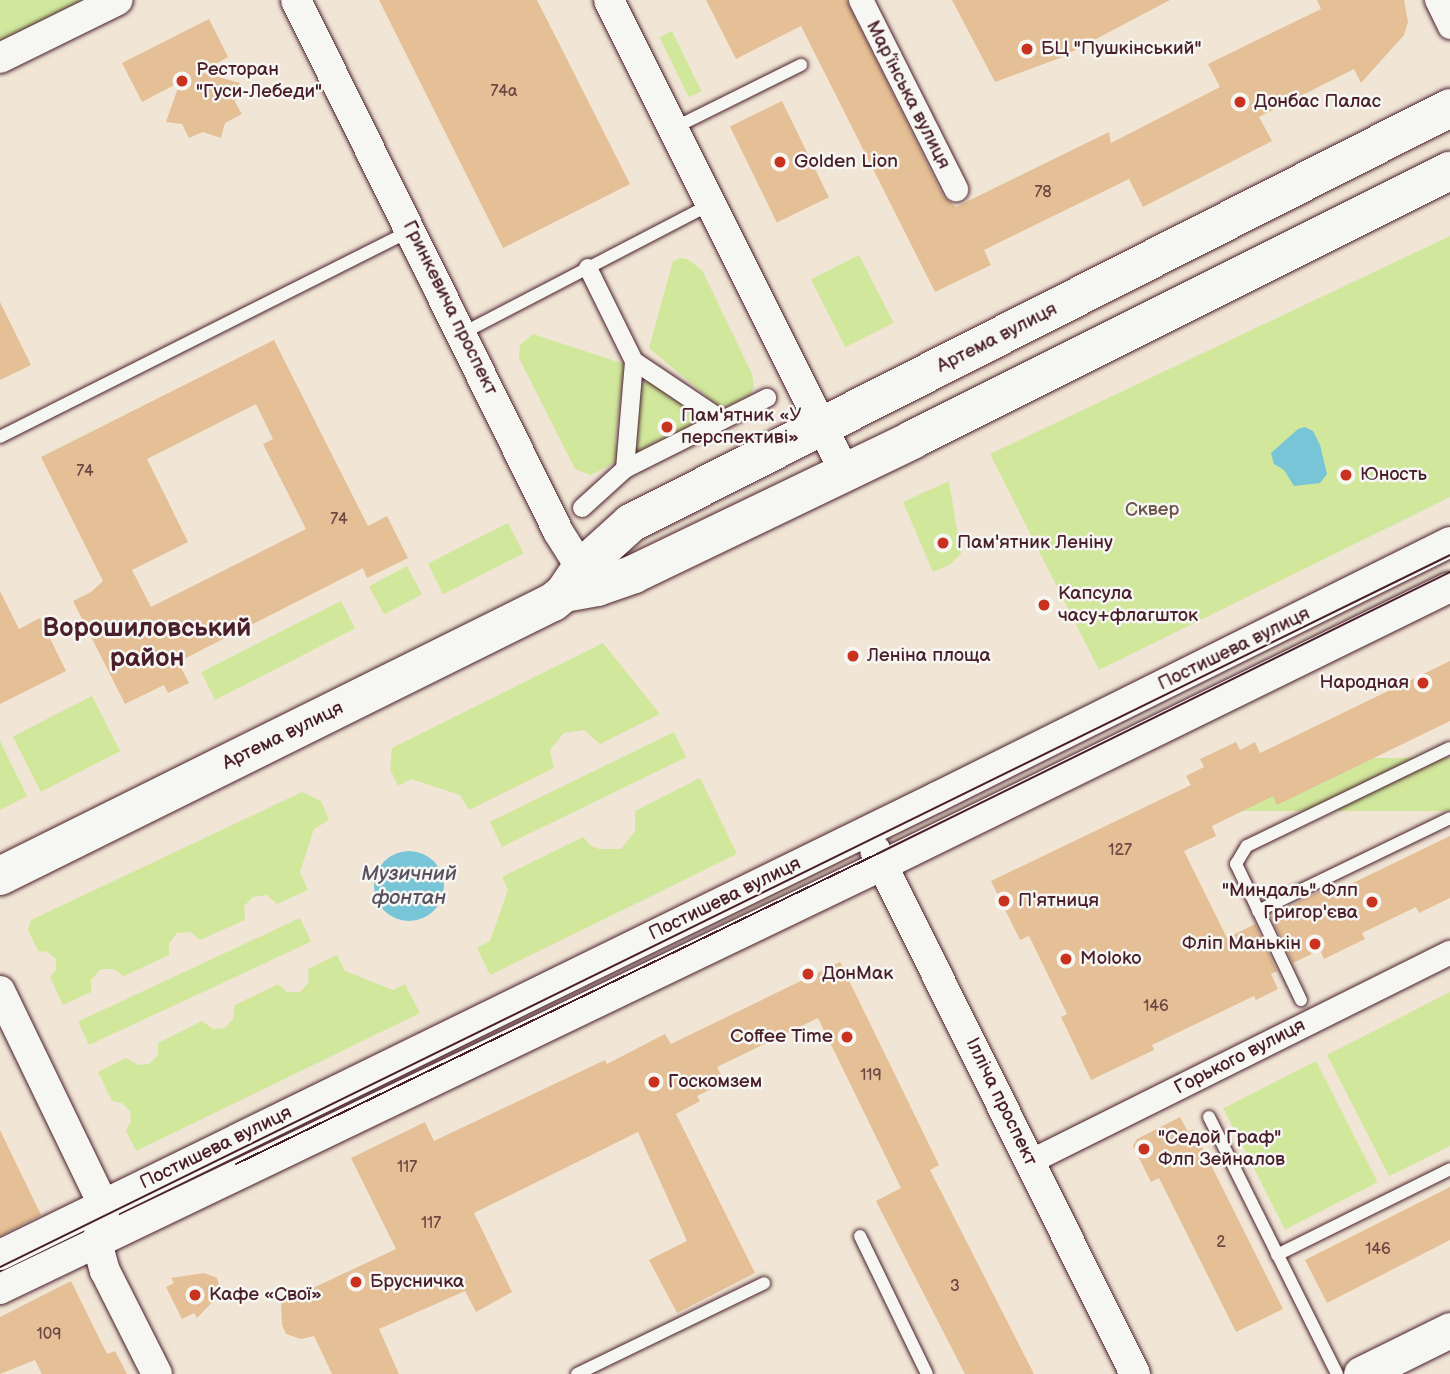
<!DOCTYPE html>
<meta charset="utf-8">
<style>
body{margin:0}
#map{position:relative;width:1450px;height:1374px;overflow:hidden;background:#f1e6d6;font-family:"Balsamiq Sans",sans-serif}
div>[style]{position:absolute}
.green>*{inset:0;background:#d0e79c;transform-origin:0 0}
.water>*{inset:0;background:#79c5d8}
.round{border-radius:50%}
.building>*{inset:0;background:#e5bf95;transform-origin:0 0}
.roads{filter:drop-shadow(0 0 2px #4a1f2b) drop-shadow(0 0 2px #4a1f2b)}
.service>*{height:12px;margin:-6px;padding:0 6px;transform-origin:6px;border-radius:6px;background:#f6f6f2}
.pedestrian>*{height:18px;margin:-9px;padding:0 9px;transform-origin:9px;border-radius:9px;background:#f6f6f2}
.minor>*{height:24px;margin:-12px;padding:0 12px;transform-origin:12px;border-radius:12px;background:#f6f6f2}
.tertiary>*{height:30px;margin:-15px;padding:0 15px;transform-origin:15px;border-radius:15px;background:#f6f6f2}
.secondary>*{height:35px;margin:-17.5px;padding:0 17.5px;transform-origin:17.5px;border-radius:17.5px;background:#f6f6f2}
.primary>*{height:38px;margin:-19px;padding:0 19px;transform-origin:19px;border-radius:19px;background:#f6f6f2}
.tram>*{height:2px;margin:-1px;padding:0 1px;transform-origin:1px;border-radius:1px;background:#4a1f2b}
.dots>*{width:19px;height:19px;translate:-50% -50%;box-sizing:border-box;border:4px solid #f6f6f2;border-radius:50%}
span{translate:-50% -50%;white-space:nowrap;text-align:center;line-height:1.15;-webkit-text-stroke:5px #f6f6f2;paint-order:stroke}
.number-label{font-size:16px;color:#714746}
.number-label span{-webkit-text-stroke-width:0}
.poi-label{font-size:19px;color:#4a1f2b}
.left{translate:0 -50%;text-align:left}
.right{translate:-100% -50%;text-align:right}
.street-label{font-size:19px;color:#4a1f2b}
.park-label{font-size:19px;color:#6c5147}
.water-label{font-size:21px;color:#58515f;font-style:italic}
.district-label{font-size:26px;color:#4a1f2b;font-weight:700}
</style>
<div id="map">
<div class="green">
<div style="clip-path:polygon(0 0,82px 0,0 41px)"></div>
<div style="left:672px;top:31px;width:67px;height:14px;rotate:64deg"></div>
<div style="clip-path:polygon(1450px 236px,1450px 497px,1099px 670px,990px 454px)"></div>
<div style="left:859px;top:255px;width:76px;height:54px;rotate:63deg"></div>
<div style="clip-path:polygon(680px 258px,687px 259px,702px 270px,752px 374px,754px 387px,749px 396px,722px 409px,649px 348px,673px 261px)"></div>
<div style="clip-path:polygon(533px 334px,624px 364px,615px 443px,623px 458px,591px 475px,575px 469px,519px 358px,520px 345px)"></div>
<div style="clip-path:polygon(654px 379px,698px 410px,703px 420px,637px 452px,632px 442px,635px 387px)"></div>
<div style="clip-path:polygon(949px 481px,961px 554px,949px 565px,933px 572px,903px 502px)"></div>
<div style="left:508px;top:523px;width:34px;height:90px;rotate:63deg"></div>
<div style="left:407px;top:566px;width:32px;height:43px;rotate:62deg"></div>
<div style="left:341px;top:601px;width:31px;height:157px;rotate:63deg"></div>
<div style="clip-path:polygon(603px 643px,660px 714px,600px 744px,584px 730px,564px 733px,550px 750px,554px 768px,469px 810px,460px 795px,411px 779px,398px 786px,390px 769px,392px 748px)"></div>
<div style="left:92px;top:696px;width:62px;height:89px;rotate:63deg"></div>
<div style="left:674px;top:732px;width:28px;height:205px;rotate:64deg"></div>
<div style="clip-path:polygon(0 741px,27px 796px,0 810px)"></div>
<div style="left:1450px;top:758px;width:53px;height:213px;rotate:90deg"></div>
<div style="clip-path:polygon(700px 778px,737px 854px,490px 975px,477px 948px,490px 941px,508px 890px,502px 877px,583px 837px,591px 846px,599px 849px,621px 849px,635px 831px,635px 811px)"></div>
<div style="clip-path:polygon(302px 792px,321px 801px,329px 820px,314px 829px,300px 872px,308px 890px,277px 904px,267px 895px,253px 897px,244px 906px,245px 920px,200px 940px,191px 932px,177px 933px,169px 943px,169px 955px,124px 976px,113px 969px,101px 969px,91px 980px,91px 992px,63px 1005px,50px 977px,56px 970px,56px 959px,48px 952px,38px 951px,28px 930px,31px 920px)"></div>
<div style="left:300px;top:918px;width:26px;height:245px;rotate:65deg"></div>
<div style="clip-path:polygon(337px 955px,345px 971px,393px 990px,405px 984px,420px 1013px,136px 1151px,126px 1131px,131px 1121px,130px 1111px,122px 1103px,112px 1101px,98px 1072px,126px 1058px,138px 1065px,149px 1064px,158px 1055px,158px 1043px,202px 1021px,213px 1029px,225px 1028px,233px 1019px,235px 1005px,278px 984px,287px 992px,300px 992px,309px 982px,308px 969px)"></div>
<div style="clip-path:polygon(1450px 992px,1450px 1146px,1389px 1176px,1327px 1055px)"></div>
<div style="left:1316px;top:1061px;width:136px;height:104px;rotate:63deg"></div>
</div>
<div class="water">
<div style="clip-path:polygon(1305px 427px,1313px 431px,1320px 445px,1327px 474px,1320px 483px,1294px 486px,1284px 470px,1274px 464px,1271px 453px,1298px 429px)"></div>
<div class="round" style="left:374px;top:851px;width:70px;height:70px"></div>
</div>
<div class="building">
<div style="clip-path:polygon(379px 0,537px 0,630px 184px,503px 248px)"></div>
<div style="clip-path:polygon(706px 0,846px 0,943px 196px,956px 207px,1109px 132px,1111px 143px,1220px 87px,1208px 64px,1321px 9px,1317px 0,1404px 0,1408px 22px,1404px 35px,1361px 83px,1354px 69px,1259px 117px,1272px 141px,1143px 207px,1129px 179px,984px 250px,991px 265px,935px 292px,801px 26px,736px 59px)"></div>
<div style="clip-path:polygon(952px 0,1170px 0,1060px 58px,995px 82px)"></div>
<div style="clip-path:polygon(209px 19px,228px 57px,201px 72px,240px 83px,235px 102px,242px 114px,225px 123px,221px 138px,203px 132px,189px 138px,182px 124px,166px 122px,180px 82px,142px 102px,122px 63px)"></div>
<div style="left:782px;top:101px;width:107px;height:58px;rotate:64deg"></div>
<div style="clip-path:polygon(0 302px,31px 365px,0 380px)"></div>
<div style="clip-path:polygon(evenodd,274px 340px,368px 526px,387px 516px,408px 558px,367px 578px,363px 568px,178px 662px,189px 683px,168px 693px,164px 685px,125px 704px,73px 601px,91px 592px,103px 581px,41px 457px,274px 340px,256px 404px,273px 439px,263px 444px,306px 529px,151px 607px,132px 570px,188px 542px,147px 459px,256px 404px)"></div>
<div style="clip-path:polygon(0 591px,19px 629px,40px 618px,66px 671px,0 704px)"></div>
<div style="clip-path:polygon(1450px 661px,1450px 721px,1277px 805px,1273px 796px,1212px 826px,1216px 836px,1184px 851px,1227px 938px,1255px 924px,1277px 971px,1271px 974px,1278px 989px,1256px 1000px,1254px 996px,1152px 1045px,1154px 1050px,1091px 1080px,1061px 1017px,1067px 1014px,1029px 936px,1020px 940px,991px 881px,1191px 785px,1186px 776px,1204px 767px,1200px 759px,1236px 742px,1240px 750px,1255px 742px,1260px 753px)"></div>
<div style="clip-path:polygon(1450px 836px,1450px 898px,1419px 913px,1416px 907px,1362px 933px,1365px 939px,1324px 959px,1320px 950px,1293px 963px,1271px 917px,1275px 913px,1325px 889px,1328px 895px)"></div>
<div style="clip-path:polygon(840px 962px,939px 1165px,930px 1170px,1034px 1374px,965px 1374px,876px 1201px,901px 1188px,818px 1018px,717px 1067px,725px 1082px,697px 1096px,700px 1101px,676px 1114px,755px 1273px,677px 1313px,649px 1260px,687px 1241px,638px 1132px,474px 1213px,512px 1292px,476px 1312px,465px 1291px,379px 1329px,399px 1374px,332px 1374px,314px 1336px,301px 1339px,286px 1334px,282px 1325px,281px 1303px,396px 1249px,351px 1158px,425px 1122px,434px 1141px,605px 1060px,607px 1064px,665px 1034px,671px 1044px)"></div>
<div style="clip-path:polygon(1180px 1117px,1188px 1132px,1193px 1129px,1283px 1309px,1236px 1332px,1159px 1178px,1151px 1182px,1133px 1146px,1137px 1139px)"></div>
<div style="clip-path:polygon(0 1130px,41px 1215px,0 1236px)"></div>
<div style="clip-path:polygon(1450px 1187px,1450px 1240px,1327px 1303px,1305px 1260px)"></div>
<div style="clip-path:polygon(204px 1273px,217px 1278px,221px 1293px,197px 1318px,194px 1313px,182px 1319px,166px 1287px,174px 1283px,171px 1278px)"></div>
<div style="clip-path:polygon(71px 1281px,107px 1354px,115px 1351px,127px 1374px,42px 1374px,35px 1360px,0 1374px,0 1317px)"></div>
</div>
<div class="roads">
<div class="service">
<div style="left:674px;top:128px;width:142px;rotate:-26.4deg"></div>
<div style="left:463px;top:333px;width:280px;rotate:-27.5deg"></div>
<div style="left:0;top:437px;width:458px;rotate:-26.7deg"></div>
<div style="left:1258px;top:911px;width:213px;rotate:-25.8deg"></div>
<div style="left:1301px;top:1000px;width:151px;rotate:-115.5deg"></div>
<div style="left:1236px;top:864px;width:21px;rotate:-59deg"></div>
<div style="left:1247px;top:846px;width:225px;rotate:-25.8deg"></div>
<div style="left:1209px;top:1117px;width:287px;rotate:63.5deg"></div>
<div style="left:860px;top:1236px;width:153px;rotate:64.1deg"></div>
<div style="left:1277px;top:1255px;width:193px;rotate:-26.4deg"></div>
<div style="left:577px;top:1374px;width:208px;rotate:-25.9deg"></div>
</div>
<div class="pedestrian">
<div style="left:588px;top:268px;width:104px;rotate:63.7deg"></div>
<div style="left:634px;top:361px;width:106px;rotate:33.8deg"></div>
<div style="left:625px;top:469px;width:108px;rotate:-85.2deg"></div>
<div style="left:582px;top:508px;width:58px;rotate:-42.2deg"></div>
<div style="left:625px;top:469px;width:159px;rotate:-26.6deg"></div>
</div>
<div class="minor">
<div style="left:861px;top:0;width:212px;rotate:63.3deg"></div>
<div style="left:1437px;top:0;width:30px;rotate:64deg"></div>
<div style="left:1030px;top:1162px;width:469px;rotate:-26.5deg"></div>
</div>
<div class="tertiary">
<div style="left:296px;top:0;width:594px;rotate:63.74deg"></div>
<div style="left:559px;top:533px;width:41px;rotate:57.8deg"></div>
<div style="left:581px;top:568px;width:22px;rotate:5deg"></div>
<div style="left:609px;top:0;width:526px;rotate:63.48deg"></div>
<div style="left:0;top:58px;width:131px;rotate:-26.2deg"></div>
<div style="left:875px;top:850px;width:585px;rotate:63.61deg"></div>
<div style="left:0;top:991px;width:237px;rotate:64.2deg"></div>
<div style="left:103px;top:1204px;width:13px;rotate:86deg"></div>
<div style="left:104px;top:1217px;width:26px;rotate:106deg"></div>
<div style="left:97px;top:1242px;width:30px;rotate:75deg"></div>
<div style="left:105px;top:1271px;width:115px;rotate:63.2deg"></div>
<div style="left:0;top:1255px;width:1043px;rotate:-26.05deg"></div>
<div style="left:937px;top:797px;width:573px;rotate:-26.43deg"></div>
<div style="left:0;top:1289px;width:980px;rotate:-25.65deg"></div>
<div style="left:883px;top:865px;width:631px;rotate:-26.12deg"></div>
</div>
<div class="secondary">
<div style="left:1361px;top:1374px;width:99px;rotate:-26.3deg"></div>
</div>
<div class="primary">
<div style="left:564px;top:593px;width:34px;rotate:-10deg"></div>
<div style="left:597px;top:587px;width:39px;rotate:-19deg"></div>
<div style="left:634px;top:574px;width:309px;rotate:-25.7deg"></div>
<div style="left:912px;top:440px;width:602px;rotate:-26.57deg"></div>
<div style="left:0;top:876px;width:617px;rotate:-26.36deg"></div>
<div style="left:553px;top:602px;width:14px;rotate:-39deg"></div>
<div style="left:564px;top:593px;width:30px;rotate:-56deg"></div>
<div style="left:581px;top:568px;width:67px;rotate:-42deg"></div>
<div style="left:631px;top:523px;width:918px;rotate:-26.87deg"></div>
</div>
</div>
<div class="tram">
<div style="left:236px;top:1164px;width:712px;rotate:-25.81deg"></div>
<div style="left:877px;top:854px;width:639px;rotate:-26.2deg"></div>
<div style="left:0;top:1267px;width:1615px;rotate:-26.15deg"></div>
</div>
<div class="dots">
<div style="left:1027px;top:49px;background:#c8321e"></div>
<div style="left:182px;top:81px;background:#c8321e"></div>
<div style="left:1240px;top:102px;background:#c8321e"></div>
<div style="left:780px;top:162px;background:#c8321e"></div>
<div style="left:667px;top:427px;background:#c8321e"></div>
<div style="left:1346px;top:475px;background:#c8321e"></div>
<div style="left:943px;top:543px;background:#c8321e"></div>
<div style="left:1044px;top:605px;background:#c8321e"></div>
<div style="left:853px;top:656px;background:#c8321e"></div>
<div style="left:1423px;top:683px;background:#c8321e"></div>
<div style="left:1004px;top:901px;background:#c8321e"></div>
<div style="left:1372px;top:902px;background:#c8321e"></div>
<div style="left:1315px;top:944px;background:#c8321e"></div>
<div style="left:1066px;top:959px;background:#c8321e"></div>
<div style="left:808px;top:974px;background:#c8321e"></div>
<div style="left:847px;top:1037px;background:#c8321e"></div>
<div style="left:654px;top:1082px;background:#c8321e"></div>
<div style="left:1144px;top:1149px;background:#c8321e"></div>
<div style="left:356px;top:1282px;background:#c8321e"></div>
<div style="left:195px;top:1295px;background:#c8321e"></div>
</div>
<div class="number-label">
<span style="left:504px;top:92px">74а</span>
<span style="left:1043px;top:193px">78</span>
<span style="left:85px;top:472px">74</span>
<span style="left:339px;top:520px">74</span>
<span style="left:1120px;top:851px">127</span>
<span style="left:1156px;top:1007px">146</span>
<span style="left:871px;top:1076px">119</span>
<span style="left:407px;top:1168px">117</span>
<span style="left:431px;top:1224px">117</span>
<span style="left:1221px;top:1243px">2</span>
<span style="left:1378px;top:1250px">146</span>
<span style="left:955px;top:1287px">3</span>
<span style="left:49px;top:1335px">109</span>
</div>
<div class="poi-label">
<span class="left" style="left:1041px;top:49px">БЦ "Пушкінський"</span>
<span class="left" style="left:196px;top:81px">Ресторан<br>"Гуси-Лебеди"</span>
<span class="left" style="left:1254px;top:102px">Донбас Палас</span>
<span class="left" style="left:794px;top:162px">Golden Lion</span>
<span class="left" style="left:681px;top:427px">Пам'ятник «У<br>перспективі»</span>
<span class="left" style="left:1360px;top:475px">Юность</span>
<span class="left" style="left:957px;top:543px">Пам'ятник Леніну</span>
<span class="left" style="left:1058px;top:605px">Капсула<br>часу+флагшток</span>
<span class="left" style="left:867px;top:656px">Леніна площа</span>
<span class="right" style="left:1409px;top:683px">Народная</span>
<span class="right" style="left:1358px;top:902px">"Миндаль" Флп<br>Григор'єва</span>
<span class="left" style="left:1018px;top:901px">П'ятниця</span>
<span class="right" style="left:1301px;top:944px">Фліп Манькін</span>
<span class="left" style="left:1080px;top:959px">Moloko</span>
<span class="left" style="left:822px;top:974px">ДонМак</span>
<span class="right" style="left:833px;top:1037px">Coffee Time</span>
<span class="left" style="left:668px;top:1082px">Госкомзем</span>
<span class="left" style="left:1158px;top:1149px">"Седой Граф"<br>Флп Зейналов</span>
<span class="left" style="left:370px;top:1282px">Брусничка</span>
<span class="left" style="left:209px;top:1295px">Кафе «Свої»</span>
</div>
<div class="street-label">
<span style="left:908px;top:95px;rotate:63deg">Мар’їнська вулиця</span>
<span style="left:450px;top:308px;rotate:64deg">Гринкевича проспект</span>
<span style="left:997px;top:338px;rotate:-27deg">Артема вулиця</span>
<span style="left:1234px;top:649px;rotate:-26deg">Постишева вулиця</span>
<span style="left:283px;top:736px;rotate:-26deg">Артема вулиця</span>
<span style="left:725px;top:899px;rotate:-26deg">Постишева вулиця</span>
<span style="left:1240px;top:1057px;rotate:-27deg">Горького вулиця</span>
<span style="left:1001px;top:1102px;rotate:64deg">Ілліча проспект</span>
<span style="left:216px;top:1148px;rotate:-26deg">Постишева вулиця</span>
</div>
<div class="park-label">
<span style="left:1152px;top:510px">Сквер</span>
</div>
<div class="water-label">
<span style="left:409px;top:886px">Музичний<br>фонтан</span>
</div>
<div class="district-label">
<span style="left:147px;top:644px">Ворошиловський<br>район</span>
</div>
</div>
